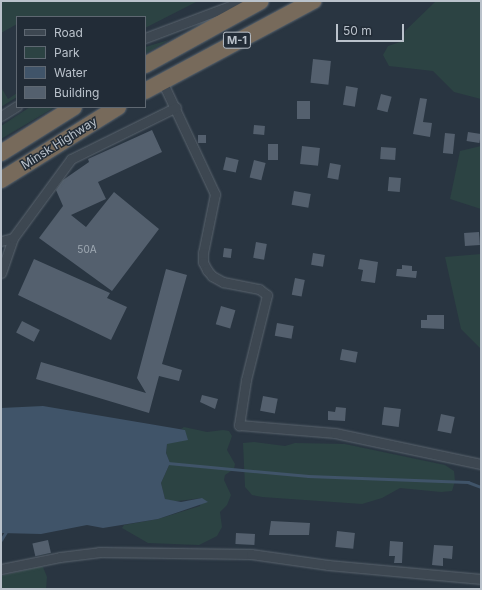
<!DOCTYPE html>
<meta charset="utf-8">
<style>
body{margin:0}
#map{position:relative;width:482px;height:590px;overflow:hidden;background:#293541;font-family:Inter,sans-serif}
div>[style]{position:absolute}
.green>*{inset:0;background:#2c4343}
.water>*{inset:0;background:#405469}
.stream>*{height:2.5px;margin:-1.25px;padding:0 1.25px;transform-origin:1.25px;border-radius:1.25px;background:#405469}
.building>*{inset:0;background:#54606e;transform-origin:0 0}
.roads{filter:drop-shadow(0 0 1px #5b656f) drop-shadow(0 0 1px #5b656f)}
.street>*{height:9px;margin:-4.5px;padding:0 4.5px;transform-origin:4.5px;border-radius:4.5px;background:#3d4751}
.highway>*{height:16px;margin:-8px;padding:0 8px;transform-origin:8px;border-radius:8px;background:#776a5b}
span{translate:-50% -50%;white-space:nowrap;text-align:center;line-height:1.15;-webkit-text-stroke:3px #222c37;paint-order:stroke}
.number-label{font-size:10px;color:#a0aab4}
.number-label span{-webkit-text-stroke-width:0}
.shield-label span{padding:1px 3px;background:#222c37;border:1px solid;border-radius:3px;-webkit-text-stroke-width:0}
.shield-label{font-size:11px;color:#bac2cb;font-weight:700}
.street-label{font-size:12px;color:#bac2cb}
.frame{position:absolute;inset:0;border:2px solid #bac2cb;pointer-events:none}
.legend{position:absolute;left:16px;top:16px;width:130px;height:92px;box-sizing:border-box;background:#222c37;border:1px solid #5f6872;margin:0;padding:5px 7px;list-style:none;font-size:12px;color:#bac2cb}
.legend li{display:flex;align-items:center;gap:8px;height:20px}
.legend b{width:20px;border:1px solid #5f6872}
.scale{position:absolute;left:336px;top:24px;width:68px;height:18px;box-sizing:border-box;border:2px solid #bac2cb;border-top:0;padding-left:5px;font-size:12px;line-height:14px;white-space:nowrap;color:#bac2cb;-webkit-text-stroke:3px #222c37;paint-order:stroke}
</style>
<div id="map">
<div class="green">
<div style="clip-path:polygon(1px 1px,198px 1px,145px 28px,145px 17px,17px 17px,17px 24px,1px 33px)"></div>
<div style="clip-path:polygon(436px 1px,481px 1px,481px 99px,454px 92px,433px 71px,389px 66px,383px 55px,388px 46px,403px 41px,405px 31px)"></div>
<div style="clip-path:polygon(169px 40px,145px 54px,145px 47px)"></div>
<div style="clip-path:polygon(1px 87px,8px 99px,17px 93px,17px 97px,1px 107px)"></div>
<div style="clip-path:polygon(30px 107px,55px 107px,1px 139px,1px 126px)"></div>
<div style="clip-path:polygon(481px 146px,481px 209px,450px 199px,460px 151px)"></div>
<div style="clip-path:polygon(481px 254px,481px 349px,461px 329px,445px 257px)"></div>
<div style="clip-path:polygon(184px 427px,207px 432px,223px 430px,229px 431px,232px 436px,227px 450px,235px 464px,234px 469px,225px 475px,224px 480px,231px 495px,227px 505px,220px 512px,222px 527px,217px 536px,199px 545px,148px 543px,122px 528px,124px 525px,158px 519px,200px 506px,202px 498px,170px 502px,165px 499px,161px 483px,170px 463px,166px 453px,167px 443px,181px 441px,185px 430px,181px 429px)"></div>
<div style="clip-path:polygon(254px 442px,285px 446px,295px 443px,345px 444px,445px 465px,454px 471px,455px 481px,452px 491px,441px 492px,400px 488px,382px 498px,362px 504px,262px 497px,252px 495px,245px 487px,243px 443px)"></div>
<div style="clip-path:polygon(38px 567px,43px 567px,47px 577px,46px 589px,1px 589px,1px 576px)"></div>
</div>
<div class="water">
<div style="clip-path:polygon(43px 406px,185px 430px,188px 440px,167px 444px,166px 453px,170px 463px,161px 483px,165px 499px,181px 502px,202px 498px,208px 502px,158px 519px,103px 528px,87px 525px,41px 534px,1px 533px,1px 408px)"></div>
</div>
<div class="stream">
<div style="left:168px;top:463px;width:141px;rotate:5.3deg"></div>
<div style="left:308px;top:476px;width:160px;rotate:2.1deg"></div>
<div style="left:468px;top:482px;width:14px;rotate:21deg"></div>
<div style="left:1px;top:540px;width:9px;rotate:-58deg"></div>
</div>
<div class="building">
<div style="left:313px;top:59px;width:18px;height:24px;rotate:6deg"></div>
<div style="left:346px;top:86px;width:12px;height:19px;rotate:9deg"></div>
<div style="left:381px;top:94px;width:11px;height:16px;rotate:15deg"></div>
<div style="clip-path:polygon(420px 98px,427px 99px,423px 122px,432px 123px,430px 137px,413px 134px)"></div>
<div style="left:297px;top:101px;width:13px;height:18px"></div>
<div style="left:254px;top:125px;width:11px;height:9px;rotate:5deg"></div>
<div style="clip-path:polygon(152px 130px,162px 152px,98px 182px,106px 199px,71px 215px,86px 227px,114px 192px,159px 229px,112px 291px,39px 238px,63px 206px,56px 190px,63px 180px,89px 162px,88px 159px)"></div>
<div style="left:468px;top:132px;width:13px;height:9px;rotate:9deg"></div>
<div style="left:445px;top:133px;width:10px;height:20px;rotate:6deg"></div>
<div style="left:198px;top:135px;width:8px;height:8px"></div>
<div style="left:268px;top:144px;width:10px;height:16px"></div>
<div style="left:302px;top:146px;width:18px;height:18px;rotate:6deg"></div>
<div style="left:381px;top:147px;width:15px;height:12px;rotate:4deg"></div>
<div style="left:226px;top:157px;width:13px;height:13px;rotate:13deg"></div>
<div style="left:254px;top:160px;width:12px;height:18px;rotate:14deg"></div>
<div style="left:330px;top:163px;width:11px;height:15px;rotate:10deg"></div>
<div style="left:389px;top:177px;width:12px;height:14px;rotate:5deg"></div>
<div style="left:294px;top:191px;width:17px;height:14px;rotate:10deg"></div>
<div style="left:479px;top:232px;width:13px;height:15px;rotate:86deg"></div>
<div style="left:256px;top:242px;width:11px;height:16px;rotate:10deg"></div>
<div style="left:224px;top:248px;width:8px;height:9px;rotate:7deg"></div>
<div style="left:313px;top:253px;width:12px;height:12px;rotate:9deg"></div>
<div style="clip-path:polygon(34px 259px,110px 293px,107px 298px,127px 307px,111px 340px,18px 295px)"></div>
<div style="clip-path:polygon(360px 259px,378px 262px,375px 283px,361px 281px,363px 270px,358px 269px)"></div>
<div style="clip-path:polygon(402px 265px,412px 266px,412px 271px,417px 271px,416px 278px,396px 276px,397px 269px,402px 269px)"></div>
<div style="clip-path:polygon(166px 269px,187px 275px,162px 364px,182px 370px,179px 381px,159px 376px,149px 413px,36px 379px,41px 362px,146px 393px,137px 378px)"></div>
<div style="left:295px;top:278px;width:10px;height:17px;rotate:11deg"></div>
<div style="left:221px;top:306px;width:15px;height:19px;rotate:16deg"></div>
<div style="clip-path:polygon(427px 315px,444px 315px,444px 329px,421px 328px,421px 320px,427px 320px)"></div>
<div style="left:22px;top:321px;width:20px;height:13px;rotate:27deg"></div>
<div style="left:277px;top:323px;width:17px;height:13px;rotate:10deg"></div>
<div style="left:342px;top:349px;width:16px;height:11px;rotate:11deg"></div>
<div style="clip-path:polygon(202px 395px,218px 399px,215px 409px,200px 402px)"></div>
<div style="left:263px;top:396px;width:15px;height:15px;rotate:11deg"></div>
<div style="clip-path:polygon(336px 407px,346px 408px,345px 421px,328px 420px,328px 411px,335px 412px)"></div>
<div style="left:384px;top:407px;width:17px;height:18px;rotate:7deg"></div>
<div style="left:441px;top:414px;width:14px;height:17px;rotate:12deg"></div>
<div style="clip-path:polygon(271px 521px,310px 523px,309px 535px,269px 535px)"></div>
<div style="left:337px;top:531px;width:18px;height:16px;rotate:6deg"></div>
<div style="left:236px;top:533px;width:19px;height:11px;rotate:3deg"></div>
<div style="left:48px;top:540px;width:13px;height:16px;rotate:77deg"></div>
<div style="clip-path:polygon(390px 541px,403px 542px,402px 563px,394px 563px,395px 556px,389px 556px)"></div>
<div style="clip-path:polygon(434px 545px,453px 546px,452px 559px,443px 558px,443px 566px,432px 565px)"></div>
</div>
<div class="roads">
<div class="street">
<div style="left:145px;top:38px;width:105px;rotate:-20.7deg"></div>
<div style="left:162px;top:81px;width:125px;rotate:64.9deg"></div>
<div style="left:215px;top:194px;width:60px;rotate:101.5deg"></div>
<div style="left:203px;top:253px;width:9px;rotate:90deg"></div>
<div style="left:203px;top:262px;width:9px;rotate:63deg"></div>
<div style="left:207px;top:270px;width:8px;rotate:50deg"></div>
<div style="left:212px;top:276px;width:13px;rotate:29deg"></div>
<div style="left:223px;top:282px;width:37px;rotate:11deg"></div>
<div style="left:259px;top:289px;width:10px;rotate:37deg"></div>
<div style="left:267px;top:295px;width:88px;rotate:103.9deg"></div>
<div style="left:246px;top:380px;width:46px;rotate:98.8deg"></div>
<div style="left:239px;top:425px;width:96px;rotate:4.8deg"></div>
<div style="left:335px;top:433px;width:149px;rotate:12deg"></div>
<div style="left:1px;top:116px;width:19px;rotate:-32deg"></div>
<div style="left:1px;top:241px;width:12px;rotate:-14deg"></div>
<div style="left:1px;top:273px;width:37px;rotate:-71deg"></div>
<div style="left:13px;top:238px;width:98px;rotate:-53.7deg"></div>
<div style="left:71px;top:159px;width:117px;rotate:-26.3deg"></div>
<div style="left:1px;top:569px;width:60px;rotate:-11.5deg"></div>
<div style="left:60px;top:557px;width:39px;rotate:-7deg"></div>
<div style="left:99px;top:552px;width:152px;rotate:0.8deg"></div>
<div style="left:251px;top:554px;width:78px;rotate:8.1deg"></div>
<div style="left:328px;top:565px;width:154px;rotate:5.2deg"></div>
</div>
<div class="highway">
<div style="left:145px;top:65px;width:132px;rotate:-28.9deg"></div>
<div style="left:145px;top:91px;width:191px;rotate:-28.2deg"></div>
<div style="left:1px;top:153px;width:86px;rotate:-32.2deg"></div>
<div style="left:1px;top:180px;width:138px;rotate:-32deg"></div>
</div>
</div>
<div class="number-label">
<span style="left:87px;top:250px">50А</span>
</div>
<div class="shield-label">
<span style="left:237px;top:40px">М-1</span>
</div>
<div class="street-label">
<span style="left:59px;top:143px;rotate:-32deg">Minsk Highway</span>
</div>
<div class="frame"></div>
<ul class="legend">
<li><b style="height:5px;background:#3d4751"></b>Road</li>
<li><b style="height:11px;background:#2c4343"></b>Park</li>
<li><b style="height:11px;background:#405469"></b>Water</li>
<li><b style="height:11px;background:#54606e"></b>Building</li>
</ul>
<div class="scale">50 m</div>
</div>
